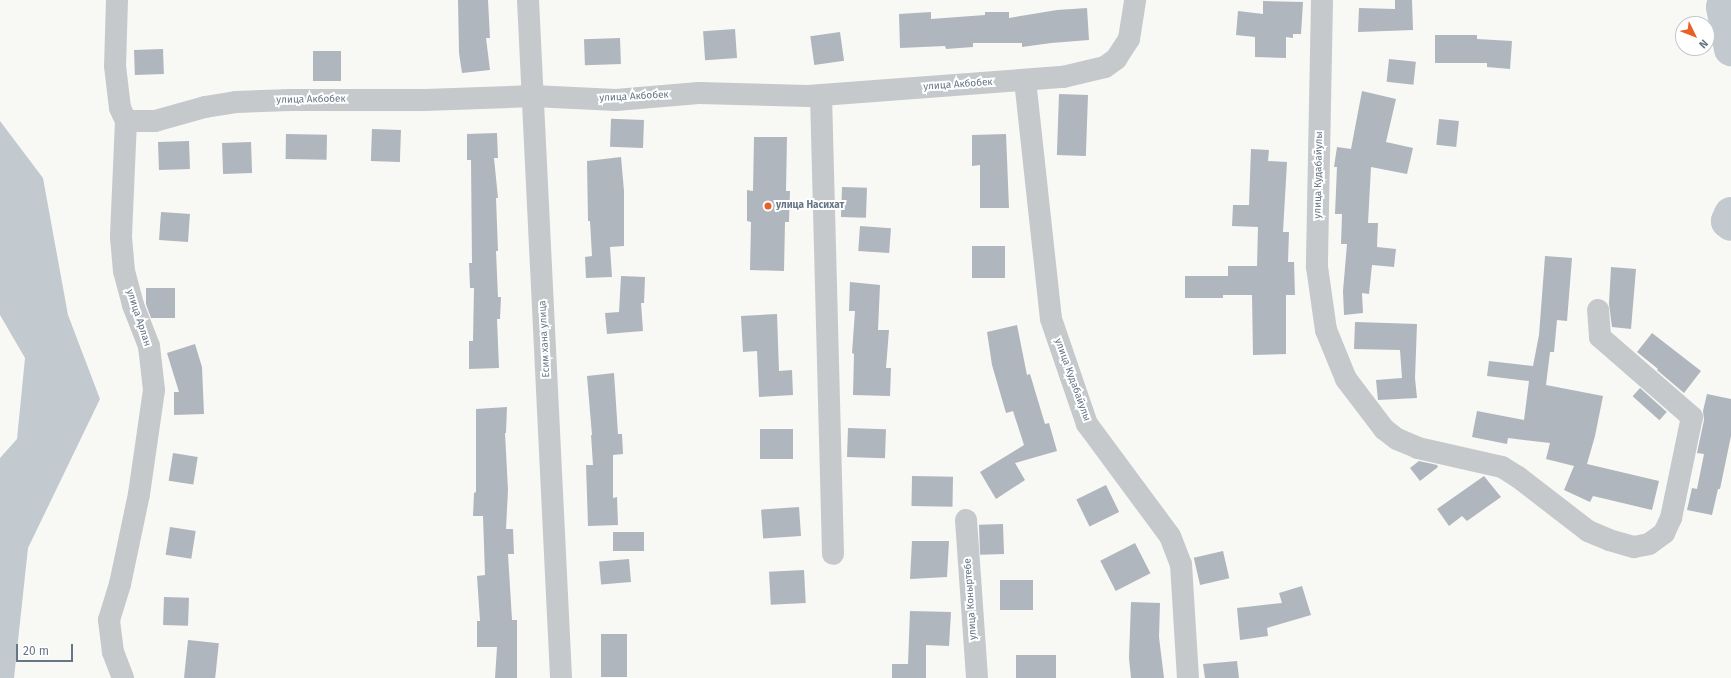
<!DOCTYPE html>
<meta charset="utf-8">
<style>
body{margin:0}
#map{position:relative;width:1731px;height:678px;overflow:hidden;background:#f8f8f5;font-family:"Fira Sans",sans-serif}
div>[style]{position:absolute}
.water>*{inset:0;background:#c2cad0}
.river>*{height:34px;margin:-17px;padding:0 17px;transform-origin:17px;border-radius:17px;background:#c2cad0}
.building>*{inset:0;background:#b0b6bd;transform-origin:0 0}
.minor>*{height:22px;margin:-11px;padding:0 11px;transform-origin:11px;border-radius:11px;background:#c5c9cc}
.dots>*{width:11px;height:11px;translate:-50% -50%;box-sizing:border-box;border:2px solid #fff;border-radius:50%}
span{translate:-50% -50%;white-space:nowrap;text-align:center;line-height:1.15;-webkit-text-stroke:4px #fff;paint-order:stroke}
.street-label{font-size:10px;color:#667687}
.poi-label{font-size:10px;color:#667687;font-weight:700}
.left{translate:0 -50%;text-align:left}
.north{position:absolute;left:1675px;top:16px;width:40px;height:40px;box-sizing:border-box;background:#fff;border:1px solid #c2c8cf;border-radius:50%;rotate:133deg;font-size:11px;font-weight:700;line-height:16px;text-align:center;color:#667687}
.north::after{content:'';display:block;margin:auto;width:14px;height:18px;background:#e76125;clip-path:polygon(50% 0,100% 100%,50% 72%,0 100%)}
.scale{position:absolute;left:16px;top:644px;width:57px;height:18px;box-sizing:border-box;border:2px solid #667687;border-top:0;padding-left:5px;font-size:12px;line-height:14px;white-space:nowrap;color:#667687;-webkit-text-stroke:3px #fff;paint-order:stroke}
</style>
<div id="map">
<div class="water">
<div style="clip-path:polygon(0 121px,43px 178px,68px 315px,100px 399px,28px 548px,14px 678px,0 678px,0 458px,17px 439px,25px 358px,0 315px)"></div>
</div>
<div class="river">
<div style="left:1729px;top:0;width:9px;rotate:131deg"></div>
<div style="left:1723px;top:7px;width:43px;rotate:79.2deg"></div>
<div style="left:1731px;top:214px;width:8px;rotate:113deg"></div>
<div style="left:1728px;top:221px;width:4px;rotate:45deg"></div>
</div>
<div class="building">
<div style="clip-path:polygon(458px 0,488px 0,490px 38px,486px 38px,490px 70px,462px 73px,459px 53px)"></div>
<div style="clip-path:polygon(1395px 0,1412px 0,1413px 30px,1358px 32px,1359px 8px,1395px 9px)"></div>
<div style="clip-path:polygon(1263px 1px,1303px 2px,1301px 34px,1293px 34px,1293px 38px,1286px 37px,1286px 58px,1255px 57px,1255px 37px,1236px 35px,1238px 11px,1263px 14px)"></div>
<div style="clip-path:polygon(1087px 8px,1089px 40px,1051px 43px,1022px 47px,1022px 43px,973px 43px,973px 47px,946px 49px,945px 46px,900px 48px,899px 14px,931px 12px,931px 19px,985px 15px,985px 12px,1009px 12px,1009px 18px,1057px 10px)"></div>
<div style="left:735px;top:29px;width:29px;height:32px;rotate:86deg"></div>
<div style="left:840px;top:32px;width:29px;height:30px;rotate:82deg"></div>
<div style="clip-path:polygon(1435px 35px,1477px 35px,1477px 39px,1512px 41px,1510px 69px,1487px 67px,1487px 63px,1435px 63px)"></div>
<div style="left:620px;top:38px;width:26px;height:36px;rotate:88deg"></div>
<div style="left:163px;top:49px;width:25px;height:29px;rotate:88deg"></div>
<div style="left:313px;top:51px;width:28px;height:30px"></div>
<div style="left:1389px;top:59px;width:27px;height:23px;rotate:6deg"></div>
<div style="clip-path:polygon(1362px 91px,1396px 99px,1386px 142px,1413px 148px,1407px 174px,1371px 167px,1368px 223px,1378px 223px,1377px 247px,1396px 249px,1394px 267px,1372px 265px,1369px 294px,1362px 293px,1363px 313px,1344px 315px,1343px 291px,1347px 244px,1341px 244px,1342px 214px,1335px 214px,1337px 167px,1334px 167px,1337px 147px,1351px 149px)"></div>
<div style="left:1059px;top:94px;width:29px;height:61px;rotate:2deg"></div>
<div style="left:1439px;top:119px;width:20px;height:26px;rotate:6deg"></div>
<div style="left:644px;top:120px;width:28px;height:33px;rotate:92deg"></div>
<div style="left:372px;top:129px;width:29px;height:32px;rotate:2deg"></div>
<div style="clip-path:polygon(497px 133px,498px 158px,494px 158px,498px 198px,496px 198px,498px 251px,496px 251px,498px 297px,501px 297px,500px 319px,497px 319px,499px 368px,469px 369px,469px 341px,473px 341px,474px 288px,470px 288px,469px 263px,472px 263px,471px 160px,467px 160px,467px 134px)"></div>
<div style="left:286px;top:134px;width:41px;height:25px;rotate:1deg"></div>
<div style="clip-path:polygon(1006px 134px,1009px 208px,980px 208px,980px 165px,972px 166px,972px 135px)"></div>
<div style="clip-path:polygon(754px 137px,787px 137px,786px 191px,790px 191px,789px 222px,785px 222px,784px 271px,750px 270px,751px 222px,747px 221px,747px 190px,753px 191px)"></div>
<div style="left:189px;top:141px;width:28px;height:31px;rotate:88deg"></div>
<div style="left:251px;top:142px;width:31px;height:29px;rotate:88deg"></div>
<div style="clip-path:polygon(1251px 149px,1269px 150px,1268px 161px,1287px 162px,1283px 232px,1289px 232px,1288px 262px,1294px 262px,1295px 295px,1286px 295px,1286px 354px,1253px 355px,1252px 295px,1223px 295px,1223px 298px,1185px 298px,1185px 276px,1228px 276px,1228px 266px,1257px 266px,1258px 227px,1232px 226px,1233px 205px,1249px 205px)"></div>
<div style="clip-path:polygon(621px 157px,624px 191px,624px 246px,610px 247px,612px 277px,586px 278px,585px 257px,592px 256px,590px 221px,588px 221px,587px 161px)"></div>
<div style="left:842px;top:187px;width:25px;height:30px;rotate:2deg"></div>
<div style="left:161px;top:212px;width:29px;height:28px;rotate:4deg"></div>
<div style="left:860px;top:226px;width:31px;height:25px;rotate:4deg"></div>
<div style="left:972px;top:246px;width:33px;height:32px"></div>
<div style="clip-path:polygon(1545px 256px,1572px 258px,1567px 321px,1557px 320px,1554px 352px,1550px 352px,1546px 385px,1603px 396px,1595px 436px,1587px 464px,1659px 481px,1652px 510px,1593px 496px,1590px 502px,1564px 490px,1574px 466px,1546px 459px,1550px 443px,1508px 438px,1507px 444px,1472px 437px,1477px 411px,1524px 420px,1529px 381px,1487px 376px,1489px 361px,1533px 366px,1539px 335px)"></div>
<div style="clip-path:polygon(1611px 267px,1636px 269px,1631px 329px,1612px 327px,1609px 304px)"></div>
<div style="clip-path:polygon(621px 276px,645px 277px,644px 303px,641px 303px,643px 331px,607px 334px,605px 313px,619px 312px)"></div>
<div style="clip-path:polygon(850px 282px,880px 285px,878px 330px,889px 330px,886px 368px,891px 368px,890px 396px,853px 395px,854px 354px,852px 353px,855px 311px,849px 311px)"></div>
<div style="clip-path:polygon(146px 288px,175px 288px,175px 318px,151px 318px,146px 304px)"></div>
<div style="clip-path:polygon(777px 314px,779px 371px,792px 370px,793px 395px,759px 397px,757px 351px,743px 352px,741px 316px)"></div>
<div style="clip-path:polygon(1355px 322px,1417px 324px,1415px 378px,1417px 398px,1378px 400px,1376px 380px,1402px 378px,1400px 350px,1354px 349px)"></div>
<div style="clip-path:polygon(1017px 325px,1027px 375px,1030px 374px,1045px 424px,1049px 423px,1057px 451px,1015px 463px,1025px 480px,996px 499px,980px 472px,1024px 445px,1013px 411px,1006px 413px,992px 365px,987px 332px)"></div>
<div style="clip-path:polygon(1652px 333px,1701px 371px,1684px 393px,1657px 370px,1658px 369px,1637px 352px)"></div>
<div style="clip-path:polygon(195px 344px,202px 367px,204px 414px,174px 415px,174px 392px,179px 392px,167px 353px)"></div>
<div style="clip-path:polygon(614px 373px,618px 434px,622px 434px,623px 454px,613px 455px,613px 498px,617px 497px,618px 525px,588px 526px,586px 465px,593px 465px,591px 435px,592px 435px,587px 376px)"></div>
<div style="left:1640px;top:388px;width:36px;height:11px;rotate:42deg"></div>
<div style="clip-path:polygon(1707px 394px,1731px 399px,1731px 436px,1720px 489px,1718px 489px,1712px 515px,1687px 510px,1692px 488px,1697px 489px,1704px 454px,1697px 453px,1704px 420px,1703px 411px)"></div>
<div style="clip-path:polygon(507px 407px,506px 433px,505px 433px,508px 490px,506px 529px,513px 529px,514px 554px,508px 554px,512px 620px,517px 620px,517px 678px,495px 678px,497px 647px,477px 647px,477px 621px,480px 621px,477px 576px,485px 575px,483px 516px,473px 516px,474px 493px,476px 492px,476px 409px)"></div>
<div style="left:848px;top:428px;width:38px;height:29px;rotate:2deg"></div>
<div style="left:793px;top:429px;width:30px;height:33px;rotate:90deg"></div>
<div style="left:173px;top:453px;width:25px;height:28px;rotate:9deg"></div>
<div style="clip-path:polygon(1419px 461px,1437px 465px,1438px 467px,1420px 481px,1410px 468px)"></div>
<div style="left:912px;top:476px;width:41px;height:30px;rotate:1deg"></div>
<div style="clip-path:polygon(1484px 476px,1501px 497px,1467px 521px,1462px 516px,1449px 526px,1437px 509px)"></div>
<div style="left:1106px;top:485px;width:30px;height:33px;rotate:64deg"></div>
<div style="left:799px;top:507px;width:29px;height:38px;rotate:86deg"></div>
<div style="left:1003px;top:524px;width:30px;height:24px;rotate:88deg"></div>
<div style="left:170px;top:527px;width:26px;height:28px;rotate:9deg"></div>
<div style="left:644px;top:532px;width:19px;height:31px;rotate:90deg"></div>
<div style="clip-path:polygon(912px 541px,949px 541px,947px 577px,910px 579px)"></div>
<div style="left:1135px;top:543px;width:34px;height:39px;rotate:63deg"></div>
<div style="left:1223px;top:551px;width:28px;height:30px;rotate:77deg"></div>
<div style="left:629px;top:559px;width:23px;height:30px;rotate:85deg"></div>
<div style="left:804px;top:570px;width:33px;height:35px;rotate:87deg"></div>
<div style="left:1000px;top:580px;width:33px;height:30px"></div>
<div style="clip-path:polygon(1302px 586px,1311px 615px,1267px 628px,1268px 636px,1240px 640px,1237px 608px,1282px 603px,1279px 593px)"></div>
<div style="left:164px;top:597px;width:25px;height:28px;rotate:2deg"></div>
<div style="clip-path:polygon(1131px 602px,1160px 603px,1159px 637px,1164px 678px,1131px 678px,1129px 658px)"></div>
<div style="clip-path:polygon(910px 611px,951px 612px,949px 646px,926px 645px,926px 678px,892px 678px,892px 664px,908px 664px)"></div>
<div style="left:601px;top:634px;width:26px;height:43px"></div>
<div style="left:188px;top:640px;width:31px;height:38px;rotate:6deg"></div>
<div style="left:1056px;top:655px;width:23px;height:40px;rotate:90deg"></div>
<div style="clip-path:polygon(1237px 661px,1239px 678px,1205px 678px,1203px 664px)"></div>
</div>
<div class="minor">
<div style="left:117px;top:0;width:66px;rotate:91.7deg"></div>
<div style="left:115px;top:66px;width:42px;rotate:83.2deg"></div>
<div style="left:120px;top:108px;width:14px;rotate:65deg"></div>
<div style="left:126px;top:121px;width:116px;rotate:92.5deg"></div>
<div style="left:121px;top:237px;width:34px;rotate:85deg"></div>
<div style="left:124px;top:271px;width:35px;rotate:75deg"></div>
<div style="left:133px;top:305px;width:44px;rotate:68.7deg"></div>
<div style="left:149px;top:346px;width:44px;rotate:83.5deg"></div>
<div style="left:154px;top:390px;width:105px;rotate:98.2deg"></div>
<div style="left:139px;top:494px;width:92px;rotate:101.9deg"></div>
<div style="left:120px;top:584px;width:38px;rotate:107deg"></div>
<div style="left:109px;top:620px;width:32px;rotate:83deg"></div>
<div style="left:113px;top:652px;width:28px;rotate:69deg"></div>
<div style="left:528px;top:0;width:679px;rotate:87.21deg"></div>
<div style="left:1322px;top:0;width:267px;rotate:91.1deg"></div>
<div style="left:1317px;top:267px;width:64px;rotate:81.9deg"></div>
<div style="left:1326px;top:330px;width:53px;rotate:67.8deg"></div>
<div style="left:1346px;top:379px;width:63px;rotate:52.8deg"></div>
<div style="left:1384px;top:429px;width:16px;rotate:38deg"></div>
<div style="left:1397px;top:439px;width:23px;rotate:23deg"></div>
<div style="left:1418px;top:448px;width:86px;rotate:12.7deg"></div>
<div style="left:1502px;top:467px;width:19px;rotate:32deg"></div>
<div style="left:1518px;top:477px;width:88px;rotate:37.6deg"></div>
<div style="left:1588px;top:531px;width:23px;rotate:23deg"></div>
<div style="left:1609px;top:540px;width:26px;rotate:16deg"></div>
<div style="left:1634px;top:547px;width:15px;rotate:-11deg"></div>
<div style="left:1649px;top:544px;width:19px;rotate:-36deg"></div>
<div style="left:1664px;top:533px;width:17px;rotate:-65deg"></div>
<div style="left:1671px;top:518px;width:103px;rotate:-78.3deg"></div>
<div style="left:1692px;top:417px;width:122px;rotate:-139deg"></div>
<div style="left:1600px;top:337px;width:27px;rotate:-94deg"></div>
<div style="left:1025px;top:80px;width:240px;rotate:83.8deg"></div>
<div style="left:1051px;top:319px;width:111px;rotate:71.1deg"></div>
<div style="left:1087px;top:424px;width:139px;rotate:53.5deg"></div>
<div style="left:1170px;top:536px;width:30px;rotate:69deg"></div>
<div style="left:1181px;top:564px;width:114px;rotate:86.5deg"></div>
<div style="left:821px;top:95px;width:459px;rotate:88.5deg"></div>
<div style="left:126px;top:121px;width:29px"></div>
<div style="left:155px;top:121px;width:52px;rotate:-15.6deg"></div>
<div style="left:205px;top:107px;width:31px;rotate:-9deg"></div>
<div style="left:236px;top:102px;width:55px;rotate:-2.1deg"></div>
<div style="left:291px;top:100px;width:134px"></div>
<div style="left:425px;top:100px;width:108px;rotate:-2.1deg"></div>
<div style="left:533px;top:96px;width:83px;rotate:2.8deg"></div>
<div style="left:616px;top:100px;width:83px;rotate:-4.8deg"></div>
<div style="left:699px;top:93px;width:109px;rotate:1.6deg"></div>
<div style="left:808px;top:96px;width:256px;rotate:-4.3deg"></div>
<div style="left:1063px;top:77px;width:43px;rotate:-13.4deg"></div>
<div style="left:1105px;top:67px;width:14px;rotate:-36deg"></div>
<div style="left:1116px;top:59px;width:24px;rotate:-57deg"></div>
<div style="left:1129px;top:39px;width:39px;rotate:-81deg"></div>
<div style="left:966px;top:520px;width:158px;rotate:86deg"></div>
</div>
<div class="dots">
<div style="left:768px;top:206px;background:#e76125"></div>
</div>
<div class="street-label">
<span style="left:958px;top:85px;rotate:-4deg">улица Акбобек</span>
<span style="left:634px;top:97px;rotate:-3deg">улица Акбобек</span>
<span style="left:311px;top:100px;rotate:-1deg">улица Акбобек</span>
<span style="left:1319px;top:175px;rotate:-89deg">улица Кудабайулы</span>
<span style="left:138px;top:318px;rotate:72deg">улица Арлан</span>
<span style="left:545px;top:339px;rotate:-93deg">Есим хана улица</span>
<span style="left:1072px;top:380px;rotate:70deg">улица Кудабайулы</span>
<span style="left:971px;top:599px;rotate:-94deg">улица Коныртебе</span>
</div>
<div class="poi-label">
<span class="left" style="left:776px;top:206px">улица Насихат</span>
</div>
<div class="north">N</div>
<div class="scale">20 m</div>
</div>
